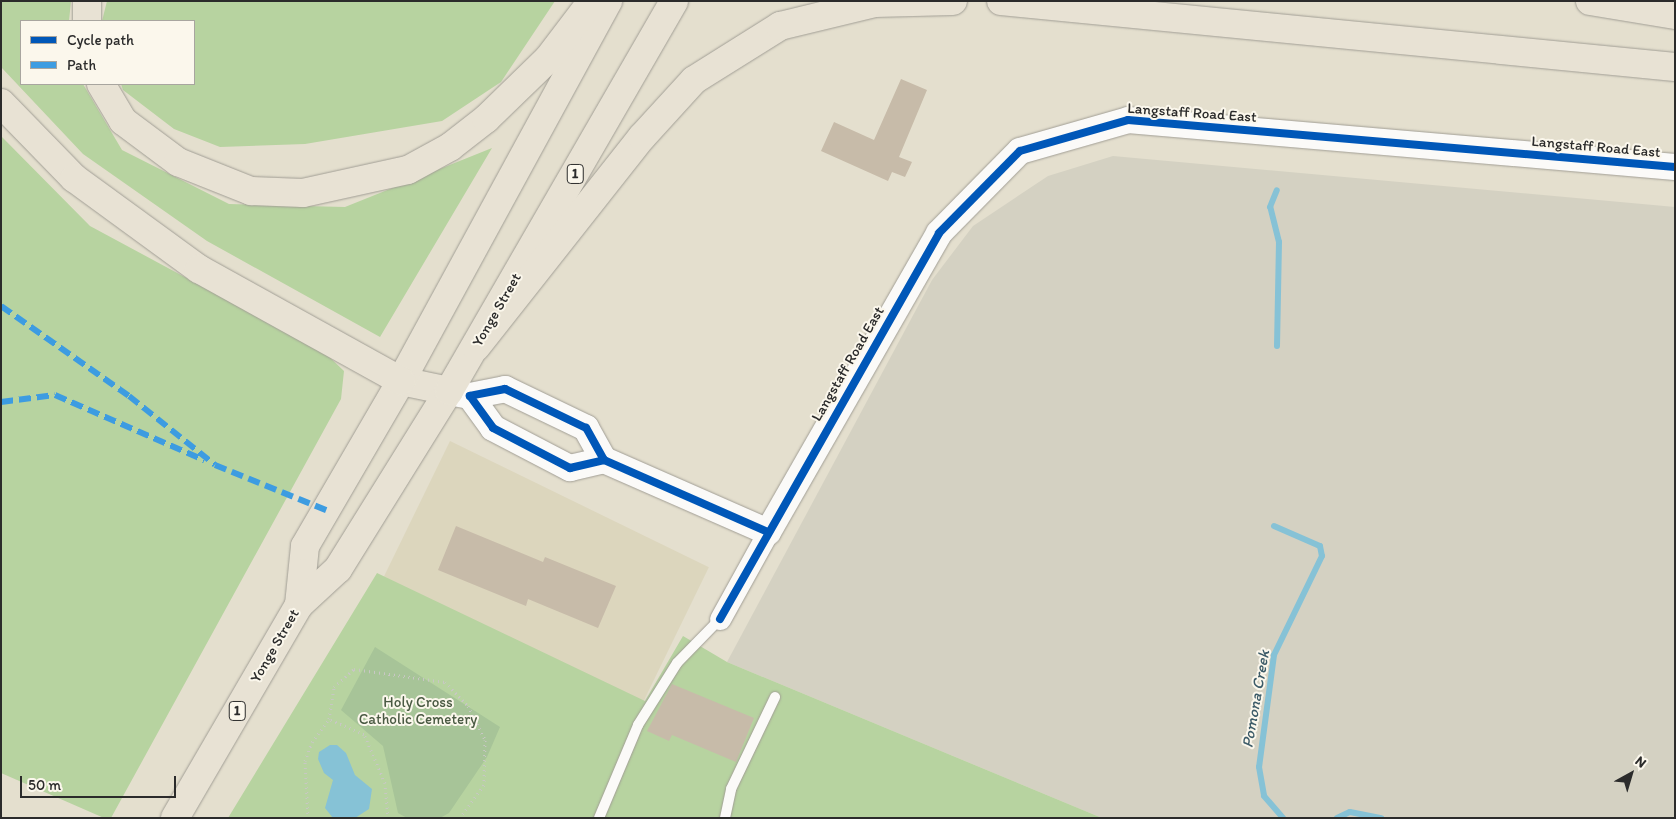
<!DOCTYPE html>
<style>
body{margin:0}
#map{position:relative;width:1676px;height:819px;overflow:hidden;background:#e4dfce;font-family:Itim,sans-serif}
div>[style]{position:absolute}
.built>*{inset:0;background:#dcd6bd;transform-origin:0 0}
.industrial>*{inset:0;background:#d4d1c2}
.green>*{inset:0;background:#b7d3a0}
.forest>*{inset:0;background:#a7c498}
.water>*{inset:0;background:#86c2d6}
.stream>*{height:6px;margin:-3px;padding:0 3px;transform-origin:3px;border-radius:3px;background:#86c2d6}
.building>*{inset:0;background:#c7bba9}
.path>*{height:3px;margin-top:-1.5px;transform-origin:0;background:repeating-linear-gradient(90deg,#c8c7c4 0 1px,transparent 0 5px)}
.roads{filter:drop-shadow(0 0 1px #a19e95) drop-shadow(0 0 1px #a19e95)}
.service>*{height:10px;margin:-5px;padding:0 5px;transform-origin:5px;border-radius:5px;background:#fbfaf8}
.minor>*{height:21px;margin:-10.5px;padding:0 10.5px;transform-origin:10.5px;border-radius:10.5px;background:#fbfaf8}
.tertiary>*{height:26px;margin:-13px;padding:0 13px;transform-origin:13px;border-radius:13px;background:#fbfaf8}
.primary>*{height:28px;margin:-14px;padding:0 14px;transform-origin:14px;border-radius:14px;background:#e8e2d4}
.motorway>*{height:28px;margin:-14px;padding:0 14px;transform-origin:14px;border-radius:14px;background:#e8e2d4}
.quiet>*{height:6px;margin-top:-3px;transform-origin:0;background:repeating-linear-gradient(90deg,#3d9ce1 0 12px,transparent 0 18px)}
.cycleway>*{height:8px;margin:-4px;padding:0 4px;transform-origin:4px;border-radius:4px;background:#0057b8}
span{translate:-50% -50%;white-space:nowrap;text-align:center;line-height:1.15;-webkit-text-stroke:4px #fbf7ec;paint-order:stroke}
.shield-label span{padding:1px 4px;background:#fbf7ec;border:1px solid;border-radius:4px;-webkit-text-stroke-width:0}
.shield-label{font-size:14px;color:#2b2b2b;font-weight:700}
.street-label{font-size:15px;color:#2b2b2b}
.park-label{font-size:15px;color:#4a5a43}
.water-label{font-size:16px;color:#3c5b68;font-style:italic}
.frame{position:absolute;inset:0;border:2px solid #2b2b2b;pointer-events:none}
.legend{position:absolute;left:20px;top:20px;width:175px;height:65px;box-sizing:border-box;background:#fbf7ec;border:1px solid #a8a59f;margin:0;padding:6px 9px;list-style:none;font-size:15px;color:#2b2b2b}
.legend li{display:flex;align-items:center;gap:10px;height:25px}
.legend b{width:25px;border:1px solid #a8a59f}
.north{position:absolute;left:1606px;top:749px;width:50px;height:50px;-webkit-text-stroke:4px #fbf7ec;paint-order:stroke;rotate:39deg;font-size:14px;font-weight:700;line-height:20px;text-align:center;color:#2b2b2b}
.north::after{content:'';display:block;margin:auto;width:18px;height:22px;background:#2b2b2b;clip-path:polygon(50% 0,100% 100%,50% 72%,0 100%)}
.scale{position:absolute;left:20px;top:776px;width:156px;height:22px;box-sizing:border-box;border:2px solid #2b2b2b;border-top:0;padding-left:6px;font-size:15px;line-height:18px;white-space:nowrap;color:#2b2b2b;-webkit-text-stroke:4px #fbf7ec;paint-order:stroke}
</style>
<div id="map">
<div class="built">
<div style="left:450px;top:441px;width:288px;height:151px;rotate:26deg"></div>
</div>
<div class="industrial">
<div style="clip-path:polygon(1113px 156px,1675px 207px,1675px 818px,1102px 818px,727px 662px,932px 280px,973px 226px,1048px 176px)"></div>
</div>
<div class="green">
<div style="clip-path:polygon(1px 1px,71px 1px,69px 21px,21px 21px,21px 84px,83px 84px,122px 150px,229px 204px,345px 207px,492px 148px,380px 337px,207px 241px,83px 154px,1px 67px)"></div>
<div style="clip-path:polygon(107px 1px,555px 1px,501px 82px,442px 121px,305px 144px,220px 147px,174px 129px,123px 90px,121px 84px,194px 84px,194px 21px,102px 21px)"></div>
<div style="clip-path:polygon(1px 136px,90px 226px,324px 352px,344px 371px,341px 399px,111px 818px,104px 818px,1px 773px)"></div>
<div style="clip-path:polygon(377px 573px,645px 701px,683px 636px,727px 662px,1102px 818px,228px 818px)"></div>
</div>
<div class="forest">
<div style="clip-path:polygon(375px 647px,500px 727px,487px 757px,449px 813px,440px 818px,407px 818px,398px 813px,383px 746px,341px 710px)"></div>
</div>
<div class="water">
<div style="clip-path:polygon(330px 745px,337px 745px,346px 753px,355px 775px,372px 789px,369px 809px,355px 818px,333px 818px,325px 808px,333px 780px,324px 773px,318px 759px,319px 752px)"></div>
</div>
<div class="stream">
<div style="left:1277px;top:346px;width:104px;rotate:-88.9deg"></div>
<div style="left:1279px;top:242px;width:36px;rotate:-104deg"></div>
<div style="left:1270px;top:207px;width:18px;rotate:-68deg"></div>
<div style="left:1274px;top:526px;width:50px;rotate:23.5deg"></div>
<div style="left:1320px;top:546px;width:10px;rotate:79deg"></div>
<div style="left:1322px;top:556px;width:110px;rotate:115.9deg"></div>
<div style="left:1274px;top:655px;width:113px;rotate:97.6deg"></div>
<div style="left:1259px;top:767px;width:29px;rotate:80deg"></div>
<div style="left:1264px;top:796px;width:29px;rotate:49deg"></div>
<div style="left:1337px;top:818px;width:14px;rotate:-25deg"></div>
<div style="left:1350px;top:812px;width:32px;rotate:11deg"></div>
</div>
<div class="building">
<div style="clip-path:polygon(901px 79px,927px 90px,899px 157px,912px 162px,905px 177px,892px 172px,888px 181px,821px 151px,834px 122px,874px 140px)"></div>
<div style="clip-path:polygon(456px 526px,543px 562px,545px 557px,616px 586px,598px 628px,528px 599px,526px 606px,438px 570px)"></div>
<div style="clip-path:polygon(672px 684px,754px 718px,736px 762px,672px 735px,669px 741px,647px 731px)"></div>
</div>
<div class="path">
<div style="left:308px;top:818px;width:57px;rotate:-93deg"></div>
<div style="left:305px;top:761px;width:20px;rotate:-70deg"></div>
<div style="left:312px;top:742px;width:29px;rotate:-54deg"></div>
<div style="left:388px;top:818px;width:35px;rotate:-95deg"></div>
<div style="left:385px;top:783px;width:53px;rotate:-113.2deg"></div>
<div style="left:364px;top:734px;width:38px;rotate:-157deg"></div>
<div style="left:329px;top:719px;width:32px;rotate:-81deg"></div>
<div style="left:334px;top:687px;width:27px;rotate:-42deg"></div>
<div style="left:354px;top:669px;width:92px;rotate:8.1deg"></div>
<div style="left:445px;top:682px;width:33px;rotate:46deg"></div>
<div style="left:468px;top:706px;width:38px;rotate:63deg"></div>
<div style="left:485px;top:740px;width:45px;rotate:91.3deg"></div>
<div style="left:484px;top:785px;width:41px;rotate:126deg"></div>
</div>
<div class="roads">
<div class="service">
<div style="left:599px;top:818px;width:101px;rotate:-67.2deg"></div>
<div style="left:638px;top:725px;width:73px;rotate:-57.8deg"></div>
<div style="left:677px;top:663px;width:62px;rotate:-45.7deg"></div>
<div style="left:725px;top:818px;width:30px;rotate:-78deg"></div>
<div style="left:731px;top:789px;width:102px;rotate:-64.4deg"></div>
</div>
<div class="minor">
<div style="left:720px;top:619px;width:99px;rotate:-61.1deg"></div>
</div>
<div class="tertiary">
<div style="left:454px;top:393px;width:16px;rotate:11deg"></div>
<div style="left:470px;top:396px;width:36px;rotate:-11deg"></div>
<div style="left:505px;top:389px;width:90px;rotate:25.7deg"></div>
<div style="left:586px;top:428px;width:37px;rotate:61deg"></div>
<div style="left:470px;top:396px;width:39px;rotate:54deg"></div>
<div style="left:493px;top:428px;width:87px;rotate:27.5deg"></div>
<div style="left:570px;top:468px;width:35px;rotate:-13deg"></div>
<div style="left:604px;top:460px;width:179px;rotate:23.7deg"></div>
<div style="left:768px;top:532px;width:344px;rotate:-60.2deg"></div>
<div style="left:939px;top:233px;width:115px;rotate:-45.4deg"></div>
<div style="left:1020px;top:151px;width:112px;rotate:-16deg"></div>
<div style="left:1128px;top:120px;width:549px;rotate:4.91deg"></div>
</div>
<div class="primary">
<div style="left:401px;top:381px;width:49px;rotate:11.8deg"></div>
<div style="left:299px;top:605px;width:59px;rotate:-84.2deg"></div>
<div style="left:305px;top:546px;width:191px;rotate:-59.8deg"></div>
<div style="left:401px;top:381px;width:433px;rotate:-61.4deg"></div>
<div style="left:175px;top:818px;width:246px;rotate:-59.8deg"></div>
<div style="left:299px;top:605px;width:53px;rotate:-42.7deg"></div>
<div style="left:338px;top:569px;width:210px;rotate:-58.1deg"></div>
<div style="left:449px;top:391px;width:450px;rotate:-60deg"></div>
</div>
<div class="motorway">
<div style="left:87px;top:1px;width:20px;rotate:90deg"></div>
<div style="left:1001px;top:1px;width:677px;rotate:5.59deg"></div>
<div style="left:1590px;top:1px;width:86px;rotate:9.4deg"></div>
<div style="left:101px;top:84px;width:43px;rotate:59.3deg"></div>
<div style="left:123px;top:121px;width:69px;rotate:36.7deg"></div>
<div style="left:178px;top:162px;width:79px;rotate:21.7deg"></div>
<div style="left:251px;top:191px;width:52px;rotate:2.2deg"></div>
<div style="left:303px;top:193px;width:107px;rotate:-12.4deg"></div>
<div style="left:408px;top:170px;width:48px;rotate:-28.7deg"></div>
<div style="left:450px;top:147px;width:46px;rotate:-37.9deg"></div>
<div style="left:486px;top:119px;width:86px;rotate:-44.1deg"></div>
<div style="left:548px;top:59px;width:73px;rotate:-52.8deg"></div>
<div style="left:1px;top:103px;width:105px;rotate:45.8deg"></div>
<div style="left:74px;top:178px;width:155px;rotate:36.1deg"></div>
<div style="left:199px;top:269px;width:231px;rotate:29deg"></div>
<div style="left:476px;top:347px;width:268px;rotate:-51.7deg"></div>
<div style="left:642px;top:137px;width:77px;rotate:-47.6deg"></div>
<div style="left:694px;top:80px;width:102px;rotate:-32.1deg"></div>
<div style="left:780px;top:26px;width:97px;rotate:-13.7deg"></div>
<div style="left:874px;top:3px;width:79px;rotate:-1.5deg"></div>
</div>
</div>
<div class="quiet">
<div style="left:1px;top:306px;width:156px;rotate:35.1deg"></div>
<div style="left:129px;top:396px;width:110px;rotate:38.7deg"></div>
<div style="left:215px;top:465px;width:120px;rotate:22.1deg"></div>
<div style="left:1px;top:402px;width:54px;rotate:-7.4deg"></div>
<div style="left:55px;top:395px;width:163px;rotate:23.6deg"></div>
</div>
<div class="cycleway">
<div style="left:604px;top:460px;width:37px;rotate:-119deg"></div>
<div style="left:586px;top:428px;width:90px;rotate:-154.3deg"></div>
<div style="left:505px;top:389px;width:36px;rotate:169deg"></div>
<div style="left:470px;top:396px;width:39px;rotate:54deg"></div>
<div style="left:493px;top:428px;width:87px;rotate:27.5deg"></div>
<div style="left:570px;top:468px;width:35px;rotate:-13deg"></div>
<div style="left:604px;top:460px;width:179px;rotate:23.7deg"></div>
<div style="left:720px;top:619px;width:444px;rotate:-60.4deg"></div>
<div style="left:939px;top:233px;width:115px;rotate:-45.4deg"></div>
<div style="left:1020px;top:151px;width:112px;rotate:-16deg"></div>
<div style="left:1128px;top:120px;width:549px;rotate:4.91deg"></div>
</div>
<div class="shield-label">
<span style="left:575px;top:174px">1</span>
<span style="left:237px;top:711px">1</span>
</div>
<div class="street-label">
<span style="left:1192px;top:113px;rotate:4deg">Langstaff Road East</span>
<span style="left:1596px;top:147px;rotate:5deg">Langstaff Road East</span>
<span style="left:497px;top:310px;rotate:-60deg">Yonge Street</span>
<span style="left:848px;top:364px;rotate:-60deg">Langstaff Road East</span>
<span style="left:275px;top:646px;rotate:-60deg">Yonge Street</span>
</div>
<div class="park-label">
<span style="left:418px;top:711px">Holy Cross<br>Catholic Cemetery</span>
</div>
<div class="water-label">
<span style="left:1256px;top:699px;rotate:-80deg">Pomona Creek</span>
</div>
<div class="frame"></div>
<ul class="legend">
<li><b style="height:6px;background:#0057b8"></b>Cycle path</li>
<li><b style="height:6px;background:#3d9ce1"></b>Path</li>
</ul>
<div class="north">N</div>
<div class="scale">50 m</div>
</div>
